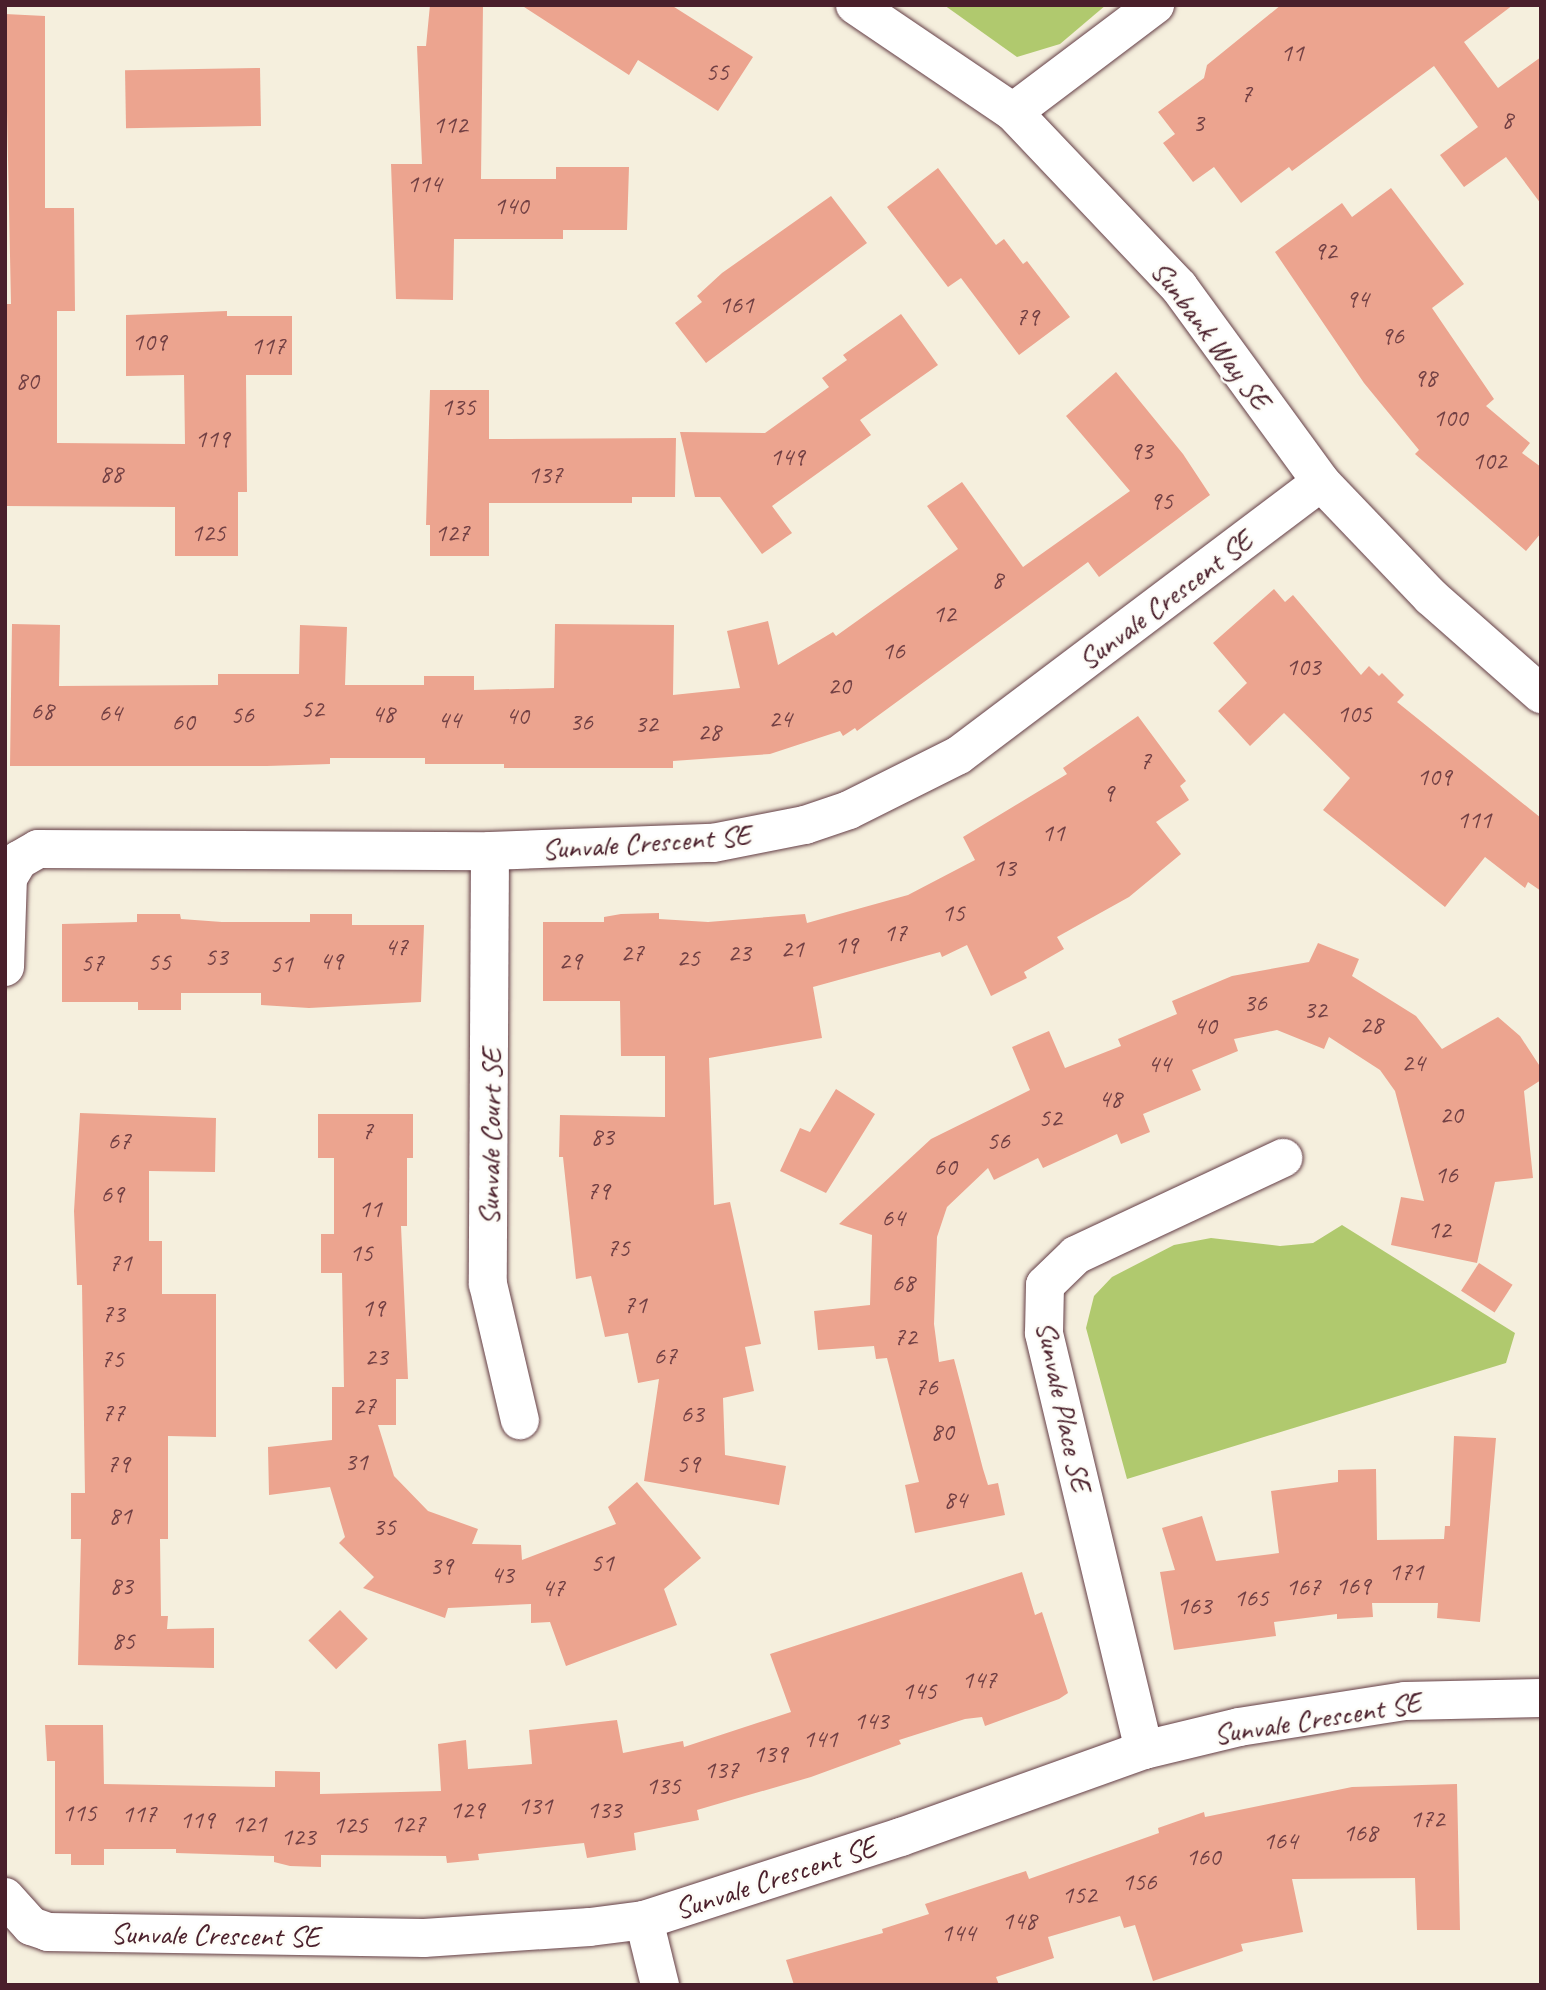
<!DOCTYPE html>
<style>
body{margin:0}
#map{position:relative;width:1546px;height:1990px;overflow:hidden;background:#f5efdd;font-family:Caveat,sans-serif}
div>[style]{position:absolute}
.green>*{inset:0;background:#b0c96e}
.building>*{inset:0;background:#eca48f;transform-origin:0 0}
.roads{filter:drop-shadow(0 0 2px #643e46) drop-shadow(0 0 2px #643e46)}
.minor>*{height:38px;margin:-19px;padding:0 19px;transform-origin:19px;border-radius:19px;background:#fff}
span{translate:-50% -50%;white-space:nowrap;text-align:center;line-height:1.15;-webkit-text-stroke:5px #fdfcf7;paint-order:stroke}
.number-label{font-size:26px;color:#724044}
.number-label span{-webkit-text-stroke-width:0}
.street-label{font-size:30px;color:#4a1f2b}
.frame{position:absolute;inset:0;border:7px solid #4a1f2b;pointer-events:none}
</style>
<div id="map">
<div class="green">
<div style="clip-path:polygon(944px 5px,1106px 5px,1060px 44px,1017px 57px)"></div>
<div style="clip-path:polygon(1342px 1225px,1515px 1333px,1506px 1363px,1127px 1479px,1086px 1328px,1094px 1296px,1112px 1277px,1174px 1245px,1211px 1238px,1280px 1246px,1313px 1243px)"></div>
</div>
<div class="building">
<div style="clip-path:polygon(430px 5px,483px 5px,481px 179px,556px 179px,556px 167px,629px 167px,627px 230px,563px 230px,563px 239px,454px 239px,453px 300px,396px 299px,391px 164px,422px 164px,417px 46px,426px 46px)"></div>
<div style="clip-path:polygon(521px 5px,671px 5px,753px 57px,718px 111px,638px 60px,629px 75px)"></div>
<div style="clip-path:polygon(1281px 5px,1513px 5px,1464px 42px,1498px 88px,1541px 57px,1541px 204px,1506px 157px,1464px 187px,1440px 155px,1478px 127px,1434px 66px,1292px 171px,1289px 167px,1241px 203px,1214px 167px,1193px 182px,1163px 143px,1175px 134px,1158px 112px,1204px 78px,1207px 65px)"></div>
<div style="clip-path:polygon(5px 14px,45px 16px,45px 208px,74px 208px,75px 311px,57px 311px,57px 443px,185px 444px,184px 375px,126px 376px,126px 315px,227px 311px,227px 316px,292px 316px,292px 375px,246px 375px,247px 492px,238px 492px,238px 556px,175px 556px,175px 507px,5px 506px,5px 304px,11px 304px)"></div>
<div style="left:260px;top:68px;width:58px;height:135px;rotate:89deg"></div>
<div style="clip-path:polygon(938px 168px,996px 245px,1004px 239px,1023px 264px,1027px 261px,1070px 317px,1019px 355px,961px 278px,948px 287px,887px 207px)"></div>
<div style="clip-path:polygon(1391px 188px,1464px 284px,1432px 308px,1494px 399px,1486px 406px,1530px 443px,1522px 453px,1541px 467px,1541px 533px,1526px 551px,1415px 454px,1419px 450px,1364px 383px,1275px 252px,1342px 203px,1352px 217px)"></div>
<div style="clip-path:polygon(831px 196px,867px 243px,706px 363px,675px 323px,702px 302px,697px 296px,722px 273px)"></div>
<div style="clip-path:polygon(901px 314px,938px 365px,860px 420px,871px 435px,772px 506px,792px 533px,762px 554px,720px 497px,695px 497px,680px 432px,765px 433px,829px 387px,822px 378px,847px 360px,843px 355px)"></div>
<div style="clip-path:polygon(1116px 372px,1183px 454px,1210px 495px,1099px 577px,1088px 562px,857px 731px,855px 728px,843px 736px,840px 731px,770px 754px,673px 761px,673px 768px,504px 768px,504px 764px,425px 764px,425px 758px,330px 758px,330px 764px,267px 766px,10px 766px,12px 624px,60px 625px,59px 686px,218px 685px,218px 674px,299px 674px,300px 625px,347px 627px,345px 685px,424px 685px,424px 676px,474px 676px,474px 690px,554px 688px,555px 624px,674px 625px,673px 695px,740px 688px,727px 631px,768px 621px,778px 665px,833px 632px,836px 636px,958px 549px,927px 506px,962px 482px,1023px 567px,1130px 491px,1066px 416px)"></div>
<div style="clip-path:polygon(430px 390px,489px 390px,489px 439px,676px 438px,675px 497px,632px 497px,632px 503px,489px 503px,489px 556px,430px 556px,430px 525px,426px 525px)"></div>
<div style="clip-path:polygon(1274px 589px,1285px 602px,1293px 595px,1361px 675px,1369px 666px,1379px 676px,1382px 673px,1404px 695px,1397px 702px,1541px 818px,1541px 891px,1528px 882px,1525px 888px,1485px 857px,1445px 907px,1323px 810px,1350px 778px,1284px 713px,1250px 746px,1218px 711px,1247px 683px,1213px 643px)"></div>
<div style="clip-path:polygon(1138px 716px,1186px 781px,1180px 786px,1189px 800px,1156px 822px,1181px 854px,1129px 897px,1057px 937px,1064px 949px,1024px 972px,1027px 978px,991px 996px,967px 945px,942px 957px,940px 952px,813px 987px,822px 1038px,709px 1058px,714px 1205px,730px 1202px,761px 1344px,745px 1347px,754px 1391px,723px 1398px,725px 1455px,786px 1466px,779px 1505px,644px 1481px,659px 1379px,638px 1383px,628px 1333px,605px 1337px,591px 1276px,576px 1279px,563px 1157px,559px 1157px,560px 1115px,665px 1117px,665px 1056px,621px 1056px,620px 1001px,543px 1001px,543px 922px,604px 922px,604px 917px,621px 914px,659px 913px,659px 919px,708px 922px,805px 914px,807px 923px,908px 895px,975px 860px,963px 837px,1067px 774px,1063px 768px)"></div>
<div style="clip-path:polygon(137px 914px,180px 914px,181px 919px,222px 922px,310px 922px,310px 914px,352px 914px,352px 925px,424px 925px,421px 1002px,309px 1008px,261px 1005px,261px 993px,181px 993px,181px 1010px,138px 1010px,138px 1002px,62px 1002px,62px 924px,137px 922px)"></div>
<div style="clip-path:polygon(1318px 943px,1359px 959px,1352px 976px,1416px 1016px,1442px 1049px,1498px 1017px,1520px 1036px,1541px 1068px,1541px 1080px,1524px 1091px,1533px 1178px,1495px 1182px,1477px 1263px,1391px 1245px,1401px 1197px,1424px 1201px,1395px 1091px,1380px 1070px,1329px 1037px,1324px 1049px,1277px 1030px,1234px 1039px,1238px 1051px,1192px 1070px,1201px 1090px,1143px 1114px,1150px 1132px,1121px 1144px,1117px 1134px,1043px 1168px,1038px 1158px,994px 1180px,988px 1168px,947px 1207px,937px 1237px,934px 1324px,939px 1362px,954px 1359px,983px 1469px,988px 1485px,998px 1483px,1005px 1515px,915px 1533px,905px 1485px,919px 1482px,887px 1358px,876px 1359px,874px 1346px,818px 1350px,814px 1311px,870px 1305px,872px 1235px,839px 1224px,931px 1139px,1030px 1090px,1012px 1047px,1049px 1031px,1065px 1068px,1121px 1046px,1118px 1039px,1177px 1014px,1172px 1001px,1232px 976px,1309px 962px)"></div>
<div style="clip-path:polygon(836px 1089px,875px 1114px,826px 1193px,780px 1171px,800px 1128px,810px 1132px)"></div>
<div style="clip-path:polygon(80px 1113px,216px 1118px,215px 1172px,149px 1171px,149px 1241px,162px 1241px,162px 1294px,216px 1294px,216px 1437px,168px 1436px,168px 1539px,160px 1539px,161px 1616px,168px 1616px,167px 1629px,214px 1628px,214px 1668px,78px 1665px,81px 1539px,71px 1539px,71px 1493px,85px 1493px,82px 1285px,77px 1285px,74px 1211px)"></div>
<div style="clip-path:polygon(318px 1114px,413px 1114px,413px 1158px,407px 1158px,407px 1226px,401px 1226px,408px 1379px,396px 1379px,396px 1425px,378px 1425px,394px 1476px,428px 1511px,478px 1529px,472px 1544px,521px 1545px,522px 1560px,616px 1524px,608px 1507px,637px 1482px,701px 1558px,664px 1589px,677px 1625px,566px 1666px,550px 1622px,531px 1623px,531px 1604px,448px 1608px,445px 1618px,363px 1588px,374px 1577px,339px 1543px,345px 1537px,330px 1487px,269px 1495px,268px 1447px,332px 1440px,332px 1387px,344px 1387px,342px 1273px,321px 1273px,321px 1234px,334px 1234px,334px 1158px,318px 1158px)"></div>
<div style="left:1479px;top:1263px;width:40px;height:33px;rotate:33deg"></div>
<div style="clip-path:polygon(1454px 1436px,1496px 1438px,1480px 1622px,1437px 1618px,1438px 1603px,1372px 1603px,1373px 1617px,1337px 1619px,1337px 1614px,1274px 1622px,1276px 1636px,1174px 1650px,1160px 1572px,1175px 1570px,1162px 1528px,1202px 1516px,1216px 1561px,1279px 1553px,1271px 1491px,1338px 1482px,1338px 1470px,1376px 1469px,1377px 1540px,1444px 1539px,1445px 1526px,1450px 1526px)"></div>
<div style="clip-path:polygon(1022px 1572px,1035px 1615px,1042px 1612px,1068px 1693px,1059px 1699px,985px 1726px,982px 1717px,965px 1719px,899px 1740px,901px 1744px,811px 1777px,697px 1810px,699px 1820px,634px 1833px,636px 1850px,587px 1858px,584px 1843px,478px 1854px,479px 1860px,447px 1863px,446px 1856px,321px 1855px,321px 1867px,290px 1866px,274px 1862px,274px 1856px,176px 1853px,176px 1849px,104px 1849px,104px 1865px,71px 1865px,71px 1854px,55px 1854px,55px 1761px,47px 1761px,45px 1725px,103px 1725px,104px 1784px,275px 1787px,275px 1771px,320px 1772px,320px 1794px,441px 1791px,438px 1744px,466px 1740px,468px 1769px,532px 1764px,529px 1730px,617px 1720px,623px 1753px,683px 1741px,684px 1747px,791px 1712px,770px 1654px)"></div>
<div style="left:340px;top:1610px;width:40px;height:44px;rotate:46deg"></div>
<div style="clip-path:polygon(1457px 1784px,1460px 1930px,1417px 1930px,1415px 1878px,1292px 1879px,1303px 1932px,1241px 1944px,1243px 1951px,1153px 1981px,1135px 1925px,1124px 1928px,1120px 1916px,1048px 1937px,1054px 1958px,996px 1977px,999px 1985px,794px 1985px,786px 1960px,883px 1933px,882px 1929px,929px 1914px,925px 1904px,1026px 1871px,1029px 1879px,1159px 1833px,1158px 1828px,1204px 1812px,1205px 1817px,1352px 1787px)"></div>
</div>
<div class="roads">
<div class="minor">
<div style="left:855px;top:5px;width:191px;rotate:34.1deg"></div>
<div style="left:1013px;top:112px;width:241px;rotate:46.5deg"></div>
<div style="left:1179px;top:287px;width:241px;rotate:53.9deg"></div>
<div style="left:1321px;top:482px;width:159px;rotate:46.3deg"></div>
<div style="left:1431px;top:597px;width:147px;rotate:41.4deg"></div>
<div style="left:1013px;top:112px;width:178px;rotate:-37deg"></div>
<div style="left:490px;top:851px;width:433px;rotate:90.3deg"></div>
<div style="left:488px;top:1284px;width:140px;rotate:76.8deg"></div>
<div style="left:5px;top:967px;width:89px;rotate:-88.1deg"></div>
<div style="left:8px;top:878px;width:21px;rotate:-59deg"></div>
<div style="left:19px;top:860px;width:22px;rotate:-30deg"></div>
<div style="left:38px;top:849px;width:452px;rotate:0.3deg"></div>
<div style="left:490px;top:851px;width:223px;rotate:-2.1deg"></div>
<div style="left:713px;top:843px;width:94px;rotate:-11.1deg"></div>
<div style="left:805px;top:825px;width:46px;rotate:-18.8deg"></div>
<div style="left:849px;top:810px;width:123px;rotate:-26.6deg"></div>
<div style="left:959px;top:755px;width:453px;rotate:-37deg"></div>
<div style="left:1144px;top:1750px;width:429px;rotate:-103.5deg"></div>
<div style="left:1044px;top:1333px;width:48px;rotate:-88.8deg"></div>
<div style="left:1045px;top:1285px;width:43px;rotate:-44.1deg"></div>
<div style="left:1076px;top:1255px;width:229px;rotate:-25.1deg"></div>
<div style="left:5px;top:1897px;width:39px;rotate:48deg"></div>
<div style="left:31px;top:1926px;width:18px;rotate:19deg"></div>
<div style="left:48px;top:1932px;width:376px;rotate:0.9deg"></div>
<div style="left:424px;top:1938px;width:166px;rotate:-3.8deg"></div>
<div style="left:590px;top:1927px;width:54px;rotate:-7.4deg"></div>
<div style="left:644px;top:1920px;width:270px;rotate:-17.9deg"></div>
<div style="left:901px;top:1837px;width:258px;rotate:-19.7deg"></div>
<div style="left:1144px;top:1750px;width:98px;rotate:-13.6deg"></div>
<div style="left:1239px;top:1727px;width:168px;rotate:-8.9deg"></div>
<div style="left:1405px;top:1701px;width:136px;rotate:-1.3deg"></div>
<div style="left:644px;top:1920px;width:67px;rotate:76.2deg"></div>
</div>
</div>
<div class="number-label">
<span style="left:1292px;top:53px">11</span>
<span style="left:717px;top:72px">55</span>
<span style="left:1246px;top:94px">7</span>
<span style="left:1507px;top:120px">8</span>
<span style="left:1198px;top:123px">3</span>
<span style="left:450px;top:125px">112</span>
<span style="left:424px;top:184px">114</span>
<span style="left:511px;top:206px">140</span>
<span style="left:1325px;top:251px">92</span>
<span style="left:1357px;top:299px">94</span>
<span style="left:736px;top:305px">161</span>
<span style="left:1027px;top:317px">79</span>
<span style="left:1392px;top:336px">96</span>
<span style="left:149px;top:342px">109</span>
<span style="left:268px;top:346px">117</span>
<span style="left:1425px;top:378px">98</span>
<span style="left:27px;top:381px">80</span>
<span style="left:458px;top:407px">135</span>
<span style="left:1450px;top:418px">100</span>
<span style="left:212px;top:439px">119</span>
<span style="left:1141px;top:451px">93</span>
<span style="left:787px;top:457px">149</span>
<span style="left:1489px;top:461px">102</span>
<span style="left:111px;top:474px">88</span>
<span style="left:545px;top:475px">137</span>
<span style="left:1161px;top:501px">95</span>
<span style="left:208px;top:533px">125</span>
<span style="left:452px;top:533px">127</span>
<span style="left:997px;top:580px">8</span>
<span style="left:944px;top:614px">12</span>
<span style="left:893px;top:651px">16</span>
<span style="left:1303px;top:667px">103</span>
<span style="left:839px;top:686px">20</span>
<span style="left:312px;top:709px">52</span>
<span style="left:42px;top:711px">68</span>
<span style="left:110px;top:713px">64</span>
<span style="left:383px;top:714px">48</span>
<span style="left:1354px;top:714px">105</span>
<span style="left:242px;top:715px">56</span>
<span style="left:517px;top:716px">40</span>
<span style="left:780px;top:719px">24</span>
<span style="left:449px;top:720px">44</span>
<span style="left:183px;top:722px">60</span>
<span style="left:581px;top:722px">36</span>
<span style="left:646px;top:724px">32</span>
<span style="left:709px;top:732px">28</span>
<span style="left:1145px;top:761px">7</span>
<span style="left:1434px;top:777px">109</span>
<span style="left:1108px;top:793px">9</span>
<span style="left:1474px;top:820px">111</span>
<span style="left:1053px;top:833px">11</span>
<span style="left:1004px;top:868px">13</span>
<span style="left:953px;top:913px">15</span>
<span style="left:895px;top:933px">17</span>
<span style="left:846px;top:945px">19</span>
<span style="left:396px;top:947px">47</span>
<span style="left:792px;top:949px">21</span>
<span style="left:632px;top:953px">27</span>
<span style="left:739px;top:953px">23</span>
<span style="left:216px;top:957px">53</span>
<span style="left:688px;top:958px">25</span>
<span style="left:331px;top:961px">49</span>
<span style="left:570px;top:961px">29</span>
<span style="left:159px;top:962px">55</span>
<span style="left:92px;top:963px">57</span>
<span style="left:281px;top:964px">51</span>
<span style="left:1255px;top:1003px">36</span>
<span style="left:1315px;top:1010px">32</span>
<span style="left:1371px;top:1025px">28</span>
<span style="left:1205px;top:1026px">40</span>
<span style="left:1413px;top:1063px">24</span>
<span style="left:1159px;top:1064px">44</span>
<span style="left:1110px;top:1099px">48</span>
<span style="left:1451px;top:1115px">20</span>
<span style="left:1050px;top:1118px">52</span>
<span style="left:367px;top:1131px">7</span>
<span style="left:602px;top:1137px">83</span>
<span style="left:119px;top:1141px">67</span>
<span style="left:998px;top:1141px">56</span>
<span style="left:945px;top:1167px">60</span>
<span style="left:1446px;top:1175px">16</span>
<span style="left:598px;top:1191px">79</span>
<span style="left:112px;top:1194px">69</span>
<span style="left:370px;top:1209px">11</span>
<span style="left:893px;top:1218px">64</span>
<span style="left:1439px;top:1230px">12</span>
<span style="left:618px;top:1248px">75</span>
<span style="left:361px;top:1253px">15</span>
<span style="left:120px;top:1263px">71</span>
<span style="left:903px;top:1283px">68</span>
<span style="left:635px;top:1305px">71</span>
<span style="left:373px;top:1308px">19</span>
<span style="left:113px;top:1314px">73</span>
<span style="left:905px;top:1337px">72</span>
<span style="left:665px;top:1356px">67</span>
<span style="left:376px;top:1357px">23</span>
<span style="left:112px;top:1359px">75</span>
<span style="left:926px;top:1387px">76</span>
<span style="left:364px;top:1406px">27</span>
<span style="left:113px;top:1413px">77</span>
<span style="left:692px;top:1414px">63</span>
<span style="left:942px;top:1432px">80</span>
<span style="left:356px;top:1462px">31</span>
<span style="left:118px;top:1464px">79</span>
<span style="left:688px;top:1464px">59</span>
<span style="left:955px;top:1500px">84</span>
<span style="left:120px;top:1516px">81</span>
<span style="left:384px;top:1527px">35</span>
<span style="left:602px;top:1563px">51</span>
<span style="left:441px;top:1566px">39</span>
<span style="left:1406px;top:1572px">171</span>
<span style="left:502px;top:1575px">43</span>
<span style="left:121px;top:1586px">83</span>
<span style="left:1353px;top:1586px">169</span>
<span style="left:1303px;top:1587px">167</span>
<span style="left:553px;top:1588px">47</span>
<span style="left:1251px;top:1598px">165</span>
<span style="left:1194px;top:1606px">163</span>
<span style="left:123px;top:1641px">85</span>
<span style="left:979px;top:1680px">147</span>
<span style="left:919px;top:1691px">145</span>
<span style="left:871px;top:1721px">143</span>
<span style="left:820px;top:1739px">141</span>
<span style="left:770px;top:1754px">139</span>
<span style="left:721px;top:1770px">137</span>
<span style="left:663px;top:1786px">135</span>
<span style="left:535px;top:1806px">131</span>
<span style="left:467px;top:1810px">129</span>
<span style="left:604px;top:1810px">133</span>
<span style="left:79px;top:1813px">115</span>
<span style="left:139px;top:1814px">117</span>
<span style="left:1427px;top:1819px">172</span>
<span style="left:197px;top:1820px">119</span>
<span style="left:249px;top:1824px">121</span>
<span style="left:408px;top:1824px">127</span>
<span style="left:350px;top:1825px">125</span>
<span style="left:1360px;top:1833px">168</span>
<span style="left:298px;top:1837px">123</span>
<span style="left:1280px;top:1841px">164</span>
<span style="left:1203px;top:1857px">160</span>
<span style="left:1139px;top:1882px">156</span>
<span style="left:1079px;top:1895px">152</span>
<span style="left:1019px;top:1921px">148</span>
<span style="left:958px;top:1933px">144</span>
</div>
<div class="street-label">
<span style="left:1211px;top:335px;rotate:53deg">Sunbank Way SE</span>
<span style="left:1165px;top:600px;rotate:-37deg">Sunvale Crescent SE</span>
<span style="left:646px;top:842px;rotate:-4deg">Sunvale Crescent SE</span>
<span style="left:490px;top:1137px;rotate:-89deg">Sunvale Court SE</span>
<span style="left:1064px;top:1406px;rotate:78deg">Sunvale Place SE</span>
<span style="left:1317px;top:1718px;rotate:-9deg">Sunvale Crescent SE</span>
<span style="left:775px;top:1878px;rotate:-18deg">Sunvale Crescent SE</span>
<span style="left:215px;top:1935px;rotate:1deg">Sunvale Crescent SE</span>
</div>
<div class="frame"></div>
</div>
